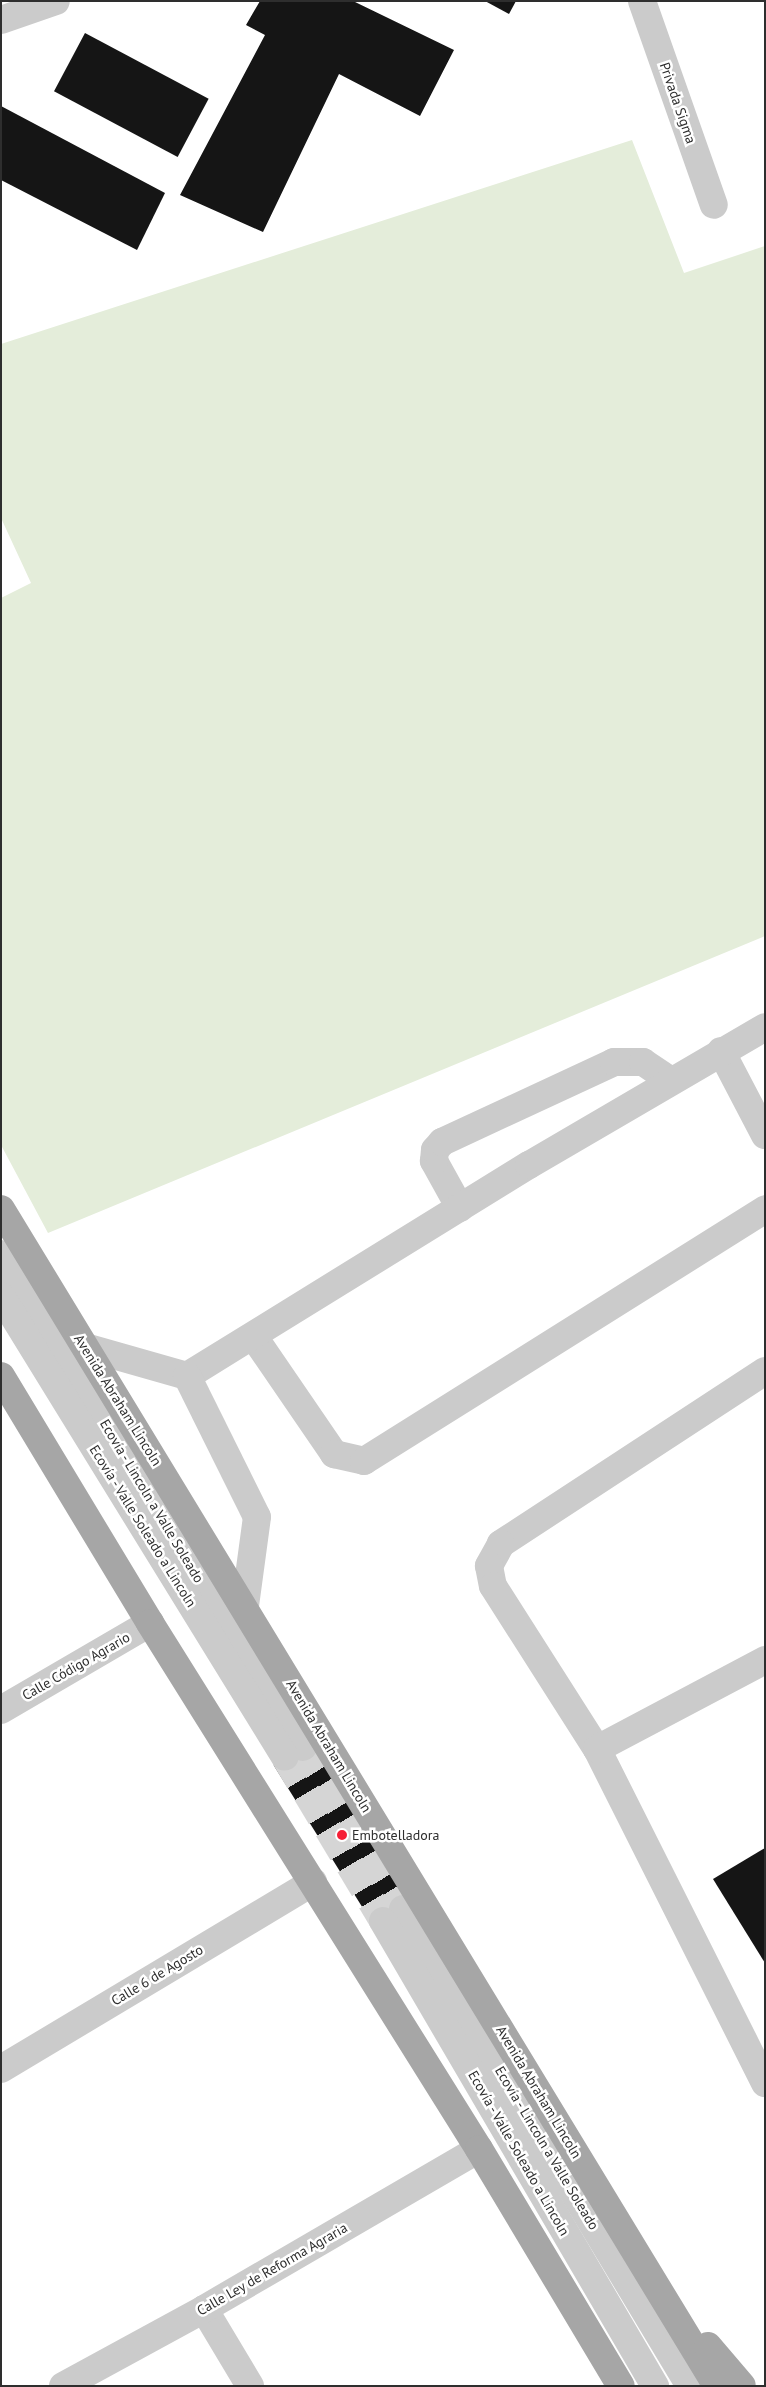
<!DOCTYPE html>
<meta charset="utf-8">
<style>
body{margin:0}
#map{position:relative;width:766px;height:2387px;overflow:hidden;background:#fff;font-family:"PT Sans",sans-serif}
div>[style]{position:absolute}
.green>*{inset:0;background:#e4edda}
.building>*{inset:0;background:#151515;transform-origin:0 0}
.minor-tunnel>*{height:28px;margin-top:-14px;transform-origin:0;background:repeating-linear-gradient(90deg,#d5d5d5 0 28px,transparent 0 42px)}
.minor>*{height:28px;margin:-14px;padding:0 14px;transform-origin:14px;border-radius:14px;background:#cbcbcb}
.major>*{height:28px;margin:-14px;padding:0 14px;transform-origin:14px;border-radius:14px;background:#a6a6a6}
.dots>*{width:14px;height:14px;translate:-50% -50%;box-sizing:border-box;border:2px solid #fff;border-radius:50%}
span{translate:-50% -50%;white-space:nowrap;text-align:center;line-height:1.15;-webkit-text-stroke:5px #fff;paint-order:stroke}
.street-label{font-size:14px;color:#2e2e2e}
.poi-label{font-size:14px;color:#2e2e2e}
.left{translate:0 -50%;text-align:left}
.frame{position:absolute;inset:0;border:2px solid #2e2e2e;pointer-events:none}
</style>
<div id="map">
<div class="green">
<div style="clip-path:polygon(632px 140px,684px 273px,765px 246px,765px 936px,48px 1233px,1px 1145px,1px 598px,31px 583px,1px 518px,1px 344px)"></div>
</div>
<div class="building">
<div style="clip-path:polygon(260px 1px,353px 1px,454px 50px,420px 116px,339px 74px,263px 232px,180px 195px,265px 35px,246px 25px)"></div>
<div style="clip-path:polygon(485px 1px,516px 1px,509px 14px)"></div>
<div style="left:85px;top:33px;width:140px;height:66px;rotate:28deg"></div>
<div style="clip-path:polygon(1px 106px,165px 193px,137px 250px,1px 180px)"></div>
<div style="left:311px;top:1742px;width:190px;height:44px;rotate:58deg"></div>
<div style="clip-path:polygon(765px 1848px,765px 1963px,713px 1879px)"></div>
</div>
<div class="minor-tunnel">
<div style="left:303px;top:1747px;width:190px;rotate:58.3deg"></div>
<div style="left:285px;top:1757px;width:191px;rotate:59.1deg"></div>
</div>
<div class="minor">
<div style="left:642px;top:1px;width:216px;rotate:70.6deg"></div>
<div style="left:1px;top:20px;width:58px;rotate:-19.1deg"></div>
<div style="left:721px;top:1051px;width:95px;rotate:62.4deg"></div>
<div style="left:460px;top:1208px;width:54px;rotate:-119deg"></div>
<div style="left:434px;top:1161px;width:11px;rotate:-85deg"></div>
<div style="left:435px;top:1150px;width:11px;rotate:-49deg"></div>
<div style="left:442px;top:1142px;width:190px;rotate:-24.9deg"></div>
<div style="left:614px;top:1062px;width:29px"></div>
<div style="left:643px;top:1062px;width:32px;rotate:34deg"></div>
<div style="left:1px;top:1254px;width:578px;rotate:58.51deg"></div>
<div style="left:1px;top:1296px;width:541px;rotate:58.36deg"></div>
<div style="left:254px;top:1337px;width:142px;rotate:55.6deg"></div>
<div style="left:334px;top:1454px;width:31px;rotate:13deg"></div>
<div style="left:364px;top:1461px;width:474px;rotate:-32.1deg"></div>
<div style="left:85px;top:1347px;width:106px;rotate:15.9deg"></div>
<div style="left:187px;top:1376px;width:402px;rotate:-31.7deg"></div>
<div style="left:529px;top:1165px;width:273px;rotate:-30.3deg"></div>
<div style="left:765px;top:1371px;width:316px;rotate:146.8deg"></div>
<div style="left:501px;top:1544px;width:25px;rotate:119deg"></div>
<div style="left:489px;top:1566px;width:20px;rotate:79deg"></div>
<div style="left:493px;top:1586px;width:193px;rotate:57.5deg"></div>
<div style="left:597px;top:1749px;width:374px;rotate:63.3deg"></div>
<div style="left:187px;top:1376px;width:157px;rotate:63.6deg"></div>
<div style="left:257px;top:1517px;width:90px;rotate:97.7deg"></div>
<div style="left:1px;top:1710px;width:173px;rotate:-30.3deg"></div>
<div style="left:597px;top:1749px;width:190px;rotate:-27.9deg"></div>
<div style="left:403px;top:1909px;width:557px;rotate:58.97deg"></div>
<div style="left:383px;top:1921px;width:539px;rotate:59.67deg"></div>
<div style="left:1px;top:2069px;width:364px;rotate:-30.9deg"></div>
<div style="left:204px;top:2309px;width:90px;rotate:59.1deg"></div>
<div style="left:63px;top:2386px;width:161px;rotate:-28.6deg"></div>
<div style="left:204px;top:2309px;width:318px;rotate:-30.2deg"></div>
</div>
<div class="major">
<div style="left:1px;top:1209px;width:1378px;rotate:58.69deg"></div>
<div style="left:1px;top:1376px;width:288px;rotate:58.9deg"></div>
<div style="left:150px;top:1623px;width:620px;rotate:57.98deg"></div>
<div style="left:479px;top:2149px;width:276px;rotate:59.1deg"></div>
<div style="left:708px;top:2346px;width:52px;rotate:49.6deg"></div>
</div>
<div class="dots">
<div style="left:342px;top:1835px;background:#f61f36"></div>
</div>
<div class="street-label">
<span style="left:678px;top:103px;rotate:71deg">Privada Sigma</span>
<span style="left:118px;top:1400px;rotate:58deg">Avenida Abraham Lincoln</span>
<span style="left:152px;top:1501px;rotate:59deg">Ecovía - Lincoln a Valle Soleado</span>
<span style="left:143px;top:1526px;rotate:58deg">Ecovía - Valle Soleado a Lincoln</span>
<span style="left:76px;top:1666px;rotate:-30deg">Calle Código Agrario</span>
<span style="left:329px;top:1746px;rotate:59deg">Avenida Abraham Lincoln</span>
<span style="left:157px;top:1975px;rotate:-31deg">Calle 6 de Agosto</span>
<span style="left:539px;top:2092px;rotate:59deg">Avenida Abraham Lincoln</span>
<span style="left:547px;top:2148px;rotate:59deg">Ecovía - Lincoln a Valle Soleado</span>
<span style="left:519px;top:2153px;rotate:60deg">Ecovía - Valle Soleado a Lincoln</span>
<span style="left:272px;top:2269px;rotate:-30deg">Calle Ley de Reforma Agraria</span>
</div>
<div class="poi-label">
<span class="left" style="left:352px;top:1835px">Embotelladora</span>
</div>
<div class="frame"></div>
</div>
